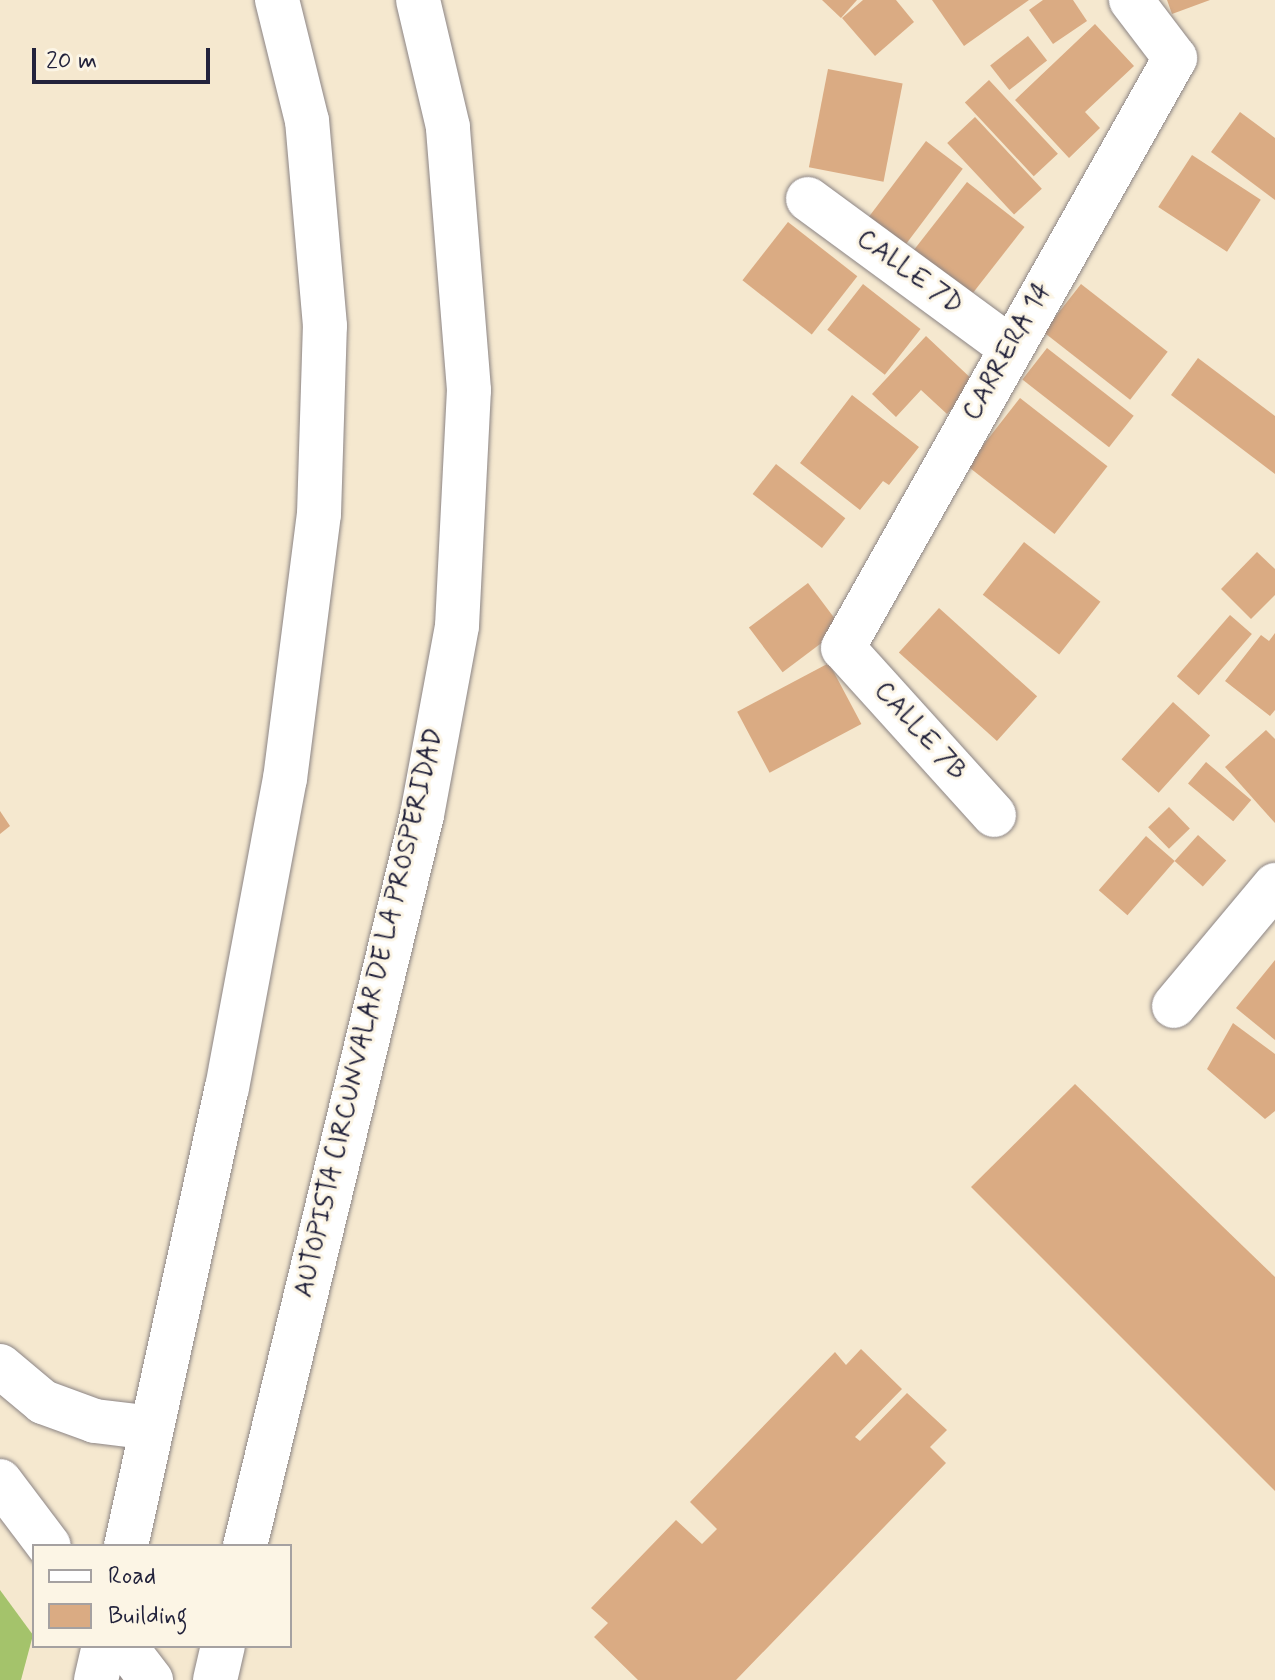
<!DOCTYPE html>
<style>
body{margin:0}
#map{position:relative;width:1275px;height:1680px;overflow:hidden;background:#f5e8cf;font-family:Mynerve,sans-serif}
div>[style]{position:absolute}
.green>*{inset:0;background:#a4c36b}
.building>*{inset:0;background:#daab83;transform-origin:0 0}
.roads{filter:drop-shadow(0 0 2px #8c8585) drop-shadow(0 0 2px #8c8585)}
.minor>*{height:44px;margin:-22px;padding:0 22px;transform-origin:22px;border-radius:22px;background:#fff}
.highway>*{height:44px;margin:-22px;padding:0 22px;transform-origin:22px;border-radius:22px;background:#fff}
span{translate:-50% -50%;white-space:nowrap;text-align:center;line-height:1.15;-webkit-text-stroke:6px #fcf5e5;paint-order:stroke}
.street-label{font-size:26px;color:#22223b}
.legend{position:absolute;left:32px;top:1544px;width:260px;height:104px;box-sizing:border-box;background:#fcf5e5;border:2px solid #a5a1a1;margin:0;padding:10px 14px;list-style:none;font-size:24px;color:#22223b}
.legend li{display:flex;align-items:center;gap:16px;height:40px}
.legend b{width:40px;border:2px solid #a5a1a1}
.scale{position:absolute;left:32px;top:48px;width:178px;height:36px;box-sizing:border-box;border:4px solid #22223b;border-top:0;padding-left:10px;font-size:24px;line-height:28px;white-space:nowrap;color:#22223b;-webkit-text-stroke:6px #fcf5e5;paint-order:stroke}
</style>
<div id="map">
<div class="green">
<div style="clip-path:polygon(0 1590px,33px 1635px,21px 1680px,0 1680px)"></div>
</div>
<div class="building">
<div style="clip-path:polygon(822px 0,857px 0,841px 18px)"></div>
<div style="clip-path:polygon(863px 0,896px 0,914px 22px,875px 56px,842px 18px)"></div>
<div style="clip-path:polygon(932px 0,1029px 0,964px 46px)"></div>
<div style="clip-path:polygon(1043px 0,1073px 0,1087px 21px,1053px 44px,1029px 10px)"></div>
<div style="clip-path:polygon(1167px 0,1210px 0,1172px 14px)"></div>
<div style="clip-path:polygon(1095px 24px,1134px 66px,1085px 112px,1100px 128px,1069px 158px,1015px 100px)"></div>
<div style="left:1028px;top:36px;width:31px;height:48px;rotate:52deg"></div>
<div style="left:828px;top:69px;width:76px;height:100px;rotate:11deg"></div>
<div style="left:989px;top:80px;width:101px;height:33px;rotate:47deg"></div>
<div style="clip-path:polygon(1240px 112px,1275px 138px,1275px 200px,1211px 152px)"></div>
<div style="left:975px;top:117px;width:98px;height:38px;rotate:47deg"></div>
<div style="left:926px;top:141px;width:46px;height:102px;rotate:37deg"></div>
<div style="left:1192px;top:155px;width:82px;height:62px;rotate:33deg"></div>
<div style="left:967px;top:182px;width:73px;height:96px;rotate:38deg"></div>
<div style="left:788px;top:222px;width:88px;height:74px;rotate:38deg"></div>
<div style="left:863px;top:284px;width:73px;height:58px;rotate:38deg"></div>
<div style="left:1081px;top:284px;width:110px;height:61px;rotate:38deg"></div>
<div style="clip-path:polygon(926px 336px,976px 383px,947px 414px,921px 390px,896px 417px,872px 394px)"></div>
<div style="left:1047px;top:348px;width:110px;height:40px;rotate:38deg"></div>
<div style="clip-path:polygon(1198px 358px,1275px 416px,1275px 474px,1171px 395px)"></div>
<div style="clip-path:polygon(852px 395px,919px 447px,889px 485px,883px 481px,860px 510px,800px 463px)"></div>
<div style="left:1020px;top:398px;width:111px;height:86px;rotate:38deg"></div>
<div style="left:776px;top:464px;width:88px;height:38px;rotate:38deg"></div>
<div style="left:1024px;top:542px;width:97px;height:67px;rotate:38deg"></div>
<div style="clip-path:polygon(1257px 552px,1275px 569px,1275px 595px,1251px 619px,1221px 589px)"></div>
<div style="left:808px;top:583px;width:56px;height:74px;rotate:53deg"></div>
<div style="left:939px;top:608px;width:132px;height:60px;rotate:42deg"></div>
<div style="left:1230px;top:615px;width:29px;height:81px;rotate:41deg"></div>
<div style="clip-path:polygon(1275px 633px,1275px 710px,1270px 716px,1225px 681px,1261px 635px,1269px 641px)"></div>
<div style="left:829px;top:663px;width:69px;height:104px;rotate:62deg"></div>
<div style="left:1173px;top:702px;width:50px;height:77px;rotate:42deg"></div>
<div style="clip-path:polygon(1266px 730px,1275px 739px,1275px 823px,1225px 767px)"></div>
<div style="left:1206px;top:762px;width:59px;height:28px;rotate:40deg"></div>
<div style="left:1169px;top:807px;width:30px;height:29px;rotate:46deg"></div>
<div style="clip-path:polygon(0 811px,10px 826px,0 834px)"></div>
<div style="left:1198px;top:835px;width:38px;height:35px;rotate:42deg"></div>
<div style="left:1146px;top:836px;width:38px;height:72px;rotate:41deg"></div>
<div style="clip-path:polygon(1275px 960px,1275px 1040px,1236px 1008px)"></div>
<div style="clip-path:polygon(1233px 1023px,1275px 1054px,1275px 1111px,1265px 1119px,1207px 1069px)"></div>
<div style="clip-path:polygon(1075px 1084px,1275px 1277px,1275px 1491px,971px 1187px)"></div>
<div style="clip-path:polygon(861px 1349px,902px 1389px,855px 1437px,860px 1441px,907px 1393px,947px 1430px,930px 1447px,946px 1463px,736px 1680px,638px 1680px,594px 1637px,608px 1623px,591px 1608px,676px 1520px,702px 1544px,717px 1529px,690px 1502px,835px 1352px,846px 1365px)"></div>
</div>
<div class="roads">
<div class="minor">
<div style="left:808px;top:199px;width:252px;rotate:36.3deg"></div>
<div style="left:994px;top:815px;width:225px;rotate:-132.1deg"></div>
<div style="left:843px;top:648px;width:677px;rotate:-60.63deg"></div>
<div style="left:1175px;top:58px;width:73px;rotate:-127.2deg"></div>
<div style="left:1174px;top:1006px;width:158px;rotate:-50.1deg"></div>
<div style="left:0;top:1366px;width:56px;rotate:39.9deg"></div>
<div style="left:43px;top:1402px;width:55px;rotate:20.1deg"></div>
<div style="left:95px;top:1421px;width:57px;rotate:7deg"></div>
<div style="left:0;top:1481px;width:81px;rotate:53deg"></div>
<div style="left:125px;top:1646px;width:43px;rotate:52.6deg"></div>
</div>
<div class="highway">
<div style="left:126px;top:1546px;width:469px;rotate:-77.6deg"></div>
<div style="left:227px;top:1088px;width:314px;rotate:-79.4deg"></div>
<div style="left:285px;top:779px;width:267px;rotate:-82.7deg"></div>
<div style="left:319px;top:514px;width:188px;rotate:-88.2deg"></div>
<div style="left:325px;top:326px;width:206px;rotate:-95deg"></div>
<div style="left:307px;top:121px;width:125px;rotate:-103.9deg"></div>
<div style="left:245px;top:1546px;width:752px;rotate:-76.39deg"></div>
<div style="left:422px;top:815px;width:192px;rotate:-79.5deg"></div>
<div style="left:457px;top:626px;width:236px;rotate:-87.1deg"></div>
<div style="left:469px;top:390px;width:264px;rotate:-94.6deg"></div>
<div style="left:448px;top:127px;width:130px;rotate:-103.3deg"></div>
<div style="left:96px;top:1680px;width:35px;rotate:-77deg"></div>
<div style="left:215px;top:1680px;width:35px;rotate:-77deg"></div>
</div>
</div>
<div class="street-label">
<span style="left:909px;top:273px;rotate:36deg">CALLE 7D</span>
<span style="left:1008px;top:352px;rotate:-61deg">CARRERA 14</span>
<span style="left:919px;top:732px;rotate:48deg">CALLE 7B</span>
<span style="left:370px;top:1013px;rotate:-77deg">AUTOPISTA CIRCUNVALAR DE LA PROSPERIDAD</span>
</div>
<ul class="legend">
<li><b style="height:10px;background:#fff"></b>Road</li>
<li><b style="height:22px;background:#daab83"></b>Building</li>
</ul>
<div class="scale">20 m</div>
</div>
